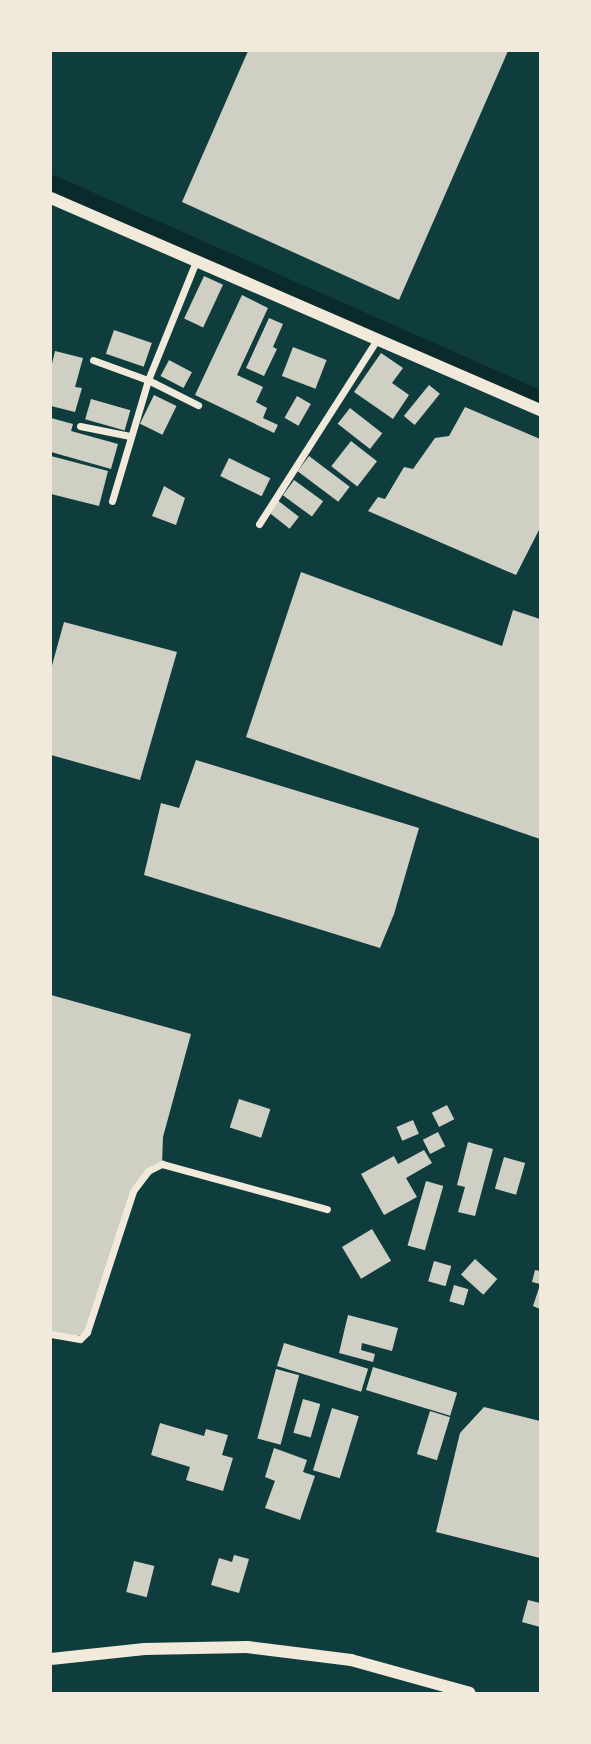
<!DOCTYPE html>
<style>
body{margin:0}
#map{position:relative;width:591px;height:1744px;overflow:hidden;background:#0f3d3e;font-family:"PT Sans",sans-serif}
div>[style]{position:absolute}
.canal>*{height:19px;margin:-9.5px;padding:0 9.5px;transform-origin:9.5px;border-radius:9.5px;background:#0a2a2b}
.building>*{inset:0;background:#cfcfc3;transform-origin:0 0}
.minor>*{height:7px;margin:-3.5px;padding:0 3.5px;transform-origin:3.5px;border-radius:3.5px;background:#f1e9da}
.tertiary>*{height:12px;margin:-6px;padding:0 6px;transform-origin:6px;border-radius:6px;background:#f1e9da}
span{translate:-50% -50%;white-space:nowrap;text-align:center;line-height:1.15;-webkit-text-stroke:7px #f1e9da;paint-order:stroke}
.frame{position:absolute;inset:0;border:52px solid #f1e9da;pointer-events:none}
</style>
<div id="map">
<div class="canal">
<div style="left:51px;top:184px;width:535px;rotate:23.83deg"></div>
</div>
<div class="building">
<div style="clip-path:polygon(248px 51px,508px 51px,399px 300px,182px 202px)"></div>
<div style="left:204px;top:276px;width:21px;height:47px;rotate:25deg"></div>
<div style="clip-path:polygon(242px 295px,268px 308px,237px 375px,263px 387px,256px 402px,267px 408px,263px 418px,278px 425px,274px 433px,195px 395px)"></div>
<div style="clip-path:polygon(269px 318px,283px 324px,273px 347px,277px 349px,264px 376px,246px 368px)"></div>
<div style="left:114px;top:330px;width:40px;height:25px;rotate:19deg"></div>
<div style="left:293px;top:347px;width:36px;height:31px;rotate:21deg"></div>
<div style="clip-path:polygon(55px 351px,83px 358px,75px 387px,82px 388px,75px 412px,51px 406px,51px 368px)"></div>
<div style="clip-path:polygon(381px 353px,403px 368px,392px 383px,409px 395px,393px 419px,354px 392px)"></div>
<div style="left:169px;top:360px;width:26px;height:18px;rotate:28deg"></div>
<div style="left:429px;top:385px;width:14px;height:40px;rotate:39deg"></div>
<div style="left:154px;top:395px;width:25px;height:32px;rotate:26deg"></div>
<div style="left:297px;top:396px;width:16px;height:25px;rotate:30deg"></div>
<div style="left:91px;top:399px;width:41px;height:21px;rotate:16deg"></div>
<div style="clip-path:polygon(465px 407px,540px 439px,540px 528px,516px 575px,368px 511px,378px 497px,385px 499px,404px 467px,413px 469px,435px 438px,449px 436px)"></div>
<div style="left:350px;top:408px;width:41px;height:20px;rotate:38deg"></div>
<div style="clip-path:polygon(51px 418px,73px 424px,71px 431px,118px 444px,111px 469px,51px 452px)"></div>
<div style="left:351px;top:441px;width:33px;height:32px;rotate:38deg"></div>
<div style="clip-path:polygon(51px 456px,108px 471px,99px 506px,51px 494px)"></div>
<div style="left:309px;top:456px;width:51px;height:19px;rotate:37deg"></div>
<div style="left:229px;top:458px;width:46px;height:20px;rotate:26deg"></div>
<div style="left:294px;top:480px;width:36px;height:19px;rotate:36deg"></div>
<div style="clip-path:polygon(164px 486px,185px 498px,176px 525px,152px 516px)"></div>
<div style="left:276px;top:499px;width:29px;height:15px;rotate:38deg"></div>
<div style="clip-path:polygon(301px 572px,502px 646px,513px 610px,540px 619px,540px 839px,246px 737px)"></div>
<div style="clip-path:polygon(64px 622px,177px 652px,140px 780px,51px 755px,51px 669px)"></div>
<div style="clip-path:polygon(196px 760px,419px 828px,394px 914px,380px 948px,144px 875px,161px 803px,179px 808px)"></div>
<div style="clip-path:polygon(51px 995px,191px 1034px,163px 1137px,162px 1164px,139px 1180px,87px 1332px,71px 1339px,51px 1334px)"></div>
<div style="left:239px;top:1099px;width:33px;height:30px;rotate:18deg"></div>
<div style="left:447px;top:1105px;width:16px;height:17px;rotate:63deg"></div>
<div style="left:413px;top:1120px;width:15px;height:18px;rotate:67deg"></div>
<div style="left:438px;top:1132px;width:16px;height:17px;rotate:63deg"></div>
<div style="clip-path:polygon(468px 1142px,493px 1149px,475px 1216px,458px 1212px,465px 1187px,457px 1185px)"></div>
<div style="clip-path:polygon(424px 1150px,432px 1163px,406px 1178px,417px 1197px,384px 1215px,361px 1174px,394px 1156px,398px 1164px)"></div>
<div style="left:504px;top:1157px;width:22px;height:33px;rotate:16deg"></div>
<div style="left:426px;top:1181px;width:18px;height:67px;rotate:16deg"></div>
<div style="left:372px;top:1229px;width:37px;height:35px;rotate:59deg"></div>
<div style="left:475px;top:1259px;width:30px;height:21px;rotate:42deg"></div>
<div style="left:434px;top:1261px;width:18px;height:21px;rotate:16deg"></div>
<div style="clip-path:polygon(535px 1270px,540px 1271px,540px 1284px,532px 1282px)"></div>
<div style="left:454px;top:1285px;width:15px;height:17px;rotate:16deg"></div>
<div style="clip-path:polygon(540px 1285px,540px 1309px,533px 1306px)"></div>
<div style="clip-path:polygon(348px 1315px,398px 1328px,392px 1351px,362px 1343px,361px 1350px,375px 1354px,373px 1362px,339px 1353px)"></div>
<div style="left:284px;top:1343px;width:88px;height:24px;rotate:17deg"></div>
<div style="left:373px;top:1367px;width:88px;height:24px;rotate:17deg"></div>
<div style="left:276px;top:1369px;width:24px;height:72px;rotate:15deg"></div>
<div style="left:303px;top:1399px;width:18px;height:35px;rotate:16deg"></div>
<div style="clip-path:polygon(484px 1407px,540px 1421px,540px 1558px,436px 1532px,460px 1433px)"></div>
<div style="left:332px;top:1408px;width:28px;height:65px;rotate:17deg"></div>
<div style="left:430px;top:1411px;width:21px;height:45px;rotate:17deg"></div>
<div style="clip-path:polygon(160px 1423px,204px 1436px,206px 1429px,228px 1435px,222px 1455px,233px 1458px,223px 1491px,186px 1480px,190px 1467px,151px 1455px)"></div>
<div style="clip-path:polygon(274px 1448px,307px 1460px,303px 1472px,315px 1476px,300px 1520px,265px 1508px,275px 1481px,265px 1477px)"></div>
<div style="clip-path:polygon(234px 1555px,249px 1559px,239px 1593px,211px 1585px,219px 1558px,232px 1562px)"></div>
<div style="left:134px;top:1561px;width:21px;height:32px;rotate:14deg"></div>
<div style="clip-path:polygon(528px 1600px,540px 1603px,540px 1627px,522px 1622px)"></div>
</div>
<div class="minor">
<div style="left:93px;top:360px;width:59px;rotate:20deg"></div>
<div style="left:148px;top:380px;width:56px;rotate:26.6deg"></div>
<div style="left:80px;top:426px;width:51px;rotate:11.3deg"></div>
<div style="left:112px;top:501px;width:126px;rotate:-73.4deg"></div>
<div style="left:148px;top:380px;width:128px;rotate:-68deg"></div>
<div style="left:259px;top:524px;width:217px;rotate:-57.4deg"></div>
<div style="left:51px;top:1334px;width:29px;rotate:10deg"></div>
<div style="left:80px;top:1339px;width:10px;rotate:-45deg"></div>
<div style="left:87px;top:1332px;width:148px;rotate:-71.9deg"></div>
<div style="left:133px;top:1191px;width:25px;rotate:-53deg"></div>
<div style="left:148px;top:1171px;width:16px;rotate:-27deg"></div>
<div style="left:162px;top:1164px;width:171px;rotate:15.3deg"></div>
</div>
<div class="tertiary">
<div style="left:51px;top:198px;width:533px;rotate:23.44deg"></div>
<div style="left:51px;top:1659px;width:94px;rotate:-6.1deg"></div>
<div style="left:144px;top:1649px;width:103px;rotate:-1.1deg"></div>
<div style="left:247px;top:1647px;width:105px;rotate:7.1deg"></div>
<div style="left:351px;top:1660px;width:123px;rotate:15.5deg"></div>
</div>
<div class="frame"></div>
</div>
